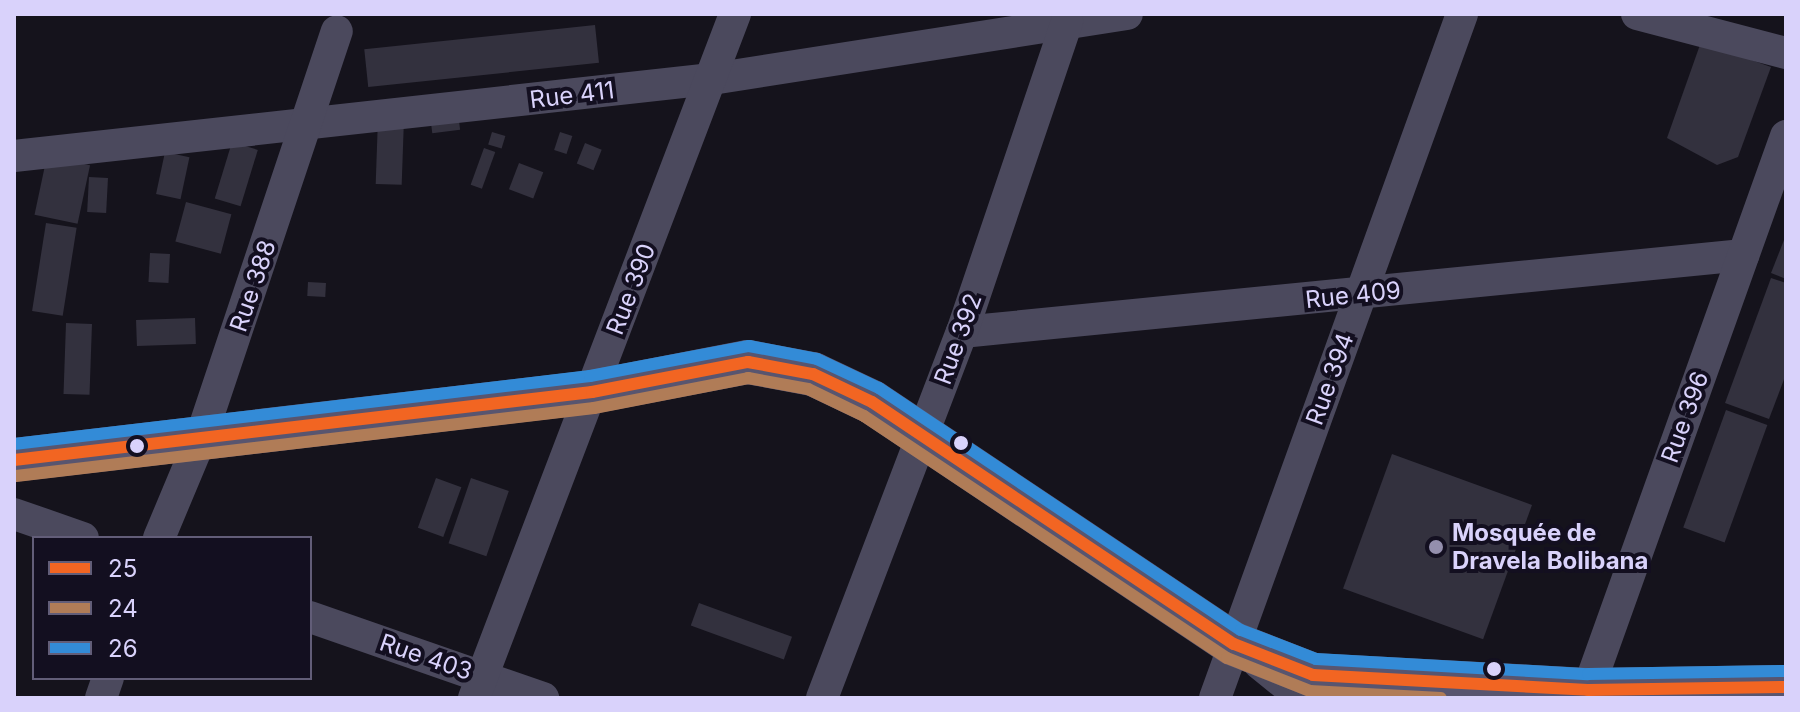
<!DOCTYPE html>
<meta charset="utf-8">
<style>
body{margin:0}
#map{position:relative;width:1800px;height:712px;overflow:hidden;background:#15131c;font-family:Inter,sans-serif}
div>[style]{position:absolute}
.building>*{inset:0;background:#33313e;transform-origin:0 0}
.street>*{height:32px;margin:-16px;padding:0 16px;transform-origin:16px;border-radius:16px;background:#4b495d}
.secondary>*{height:44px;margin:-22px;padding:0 22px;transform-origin:22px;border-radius:22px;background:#58556f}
.bus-1>*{height:12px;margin:-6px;padding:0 6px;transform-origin:6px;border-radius:6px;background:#f26522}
.bus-2>*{height:12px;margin:-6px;padding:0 6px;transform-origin:6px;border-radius:6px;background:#b07c57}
.bus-3>*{height:12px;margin:-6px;padding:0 6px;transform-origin:6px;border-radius:6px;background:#338bd7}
.dots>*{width:22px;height:22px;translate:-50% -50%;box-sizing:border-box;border:4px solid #130f20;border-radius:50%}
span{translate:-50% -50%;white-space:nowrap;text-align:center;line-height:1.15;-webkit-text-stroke:8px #130f20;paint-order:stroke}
.street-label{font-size:24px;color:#d9d2fb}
.poi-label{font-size:24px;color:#d9d2fb;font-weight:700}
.left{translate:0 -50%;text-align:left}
.frame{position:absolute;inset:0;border:16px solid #d9d2fb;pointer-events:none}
.legend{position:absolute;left:32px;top:536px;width:280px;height:144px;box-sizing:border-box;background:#130f20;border:2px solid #625d78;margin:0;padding:10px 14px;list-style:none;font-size:24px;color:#d9d2fb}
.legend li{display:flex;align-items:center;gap:16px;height:40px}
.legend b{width:40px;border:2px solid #625d78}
</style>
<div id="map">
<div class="building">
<div style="left:595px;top:25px;width:38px;height:232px;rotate:84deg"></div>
<div style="clip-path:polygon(1701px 42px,1771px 67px,1738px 157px,1717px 165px,1667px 138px)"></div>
<div style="left:458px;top:113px;width:17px;height:28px;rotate:83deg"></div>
<div style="left:378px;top:118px;width:26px;height:66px;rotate:2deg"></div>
<div style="left:492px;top:132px;width:14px;height:13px;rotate:17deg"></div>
<div style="left:560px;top:132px;width:13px;height:19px;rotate:18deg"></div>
<div style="left:232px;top:142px;width:27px;height:59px;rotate:17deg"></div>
<div style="left:585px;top:143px;width:18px;height:22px;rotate:22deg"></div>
<div style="left:484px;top:148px;width:12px;height:39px;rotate:20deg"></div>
<div style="left:165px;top:152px;width:25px;height:43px;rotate:12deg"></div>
<div style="left:47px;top:156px;width:44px;height:60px;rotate:12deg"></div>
<div style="left:519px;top:163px;width:26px;height:28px;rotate:21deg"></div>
<div style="left:89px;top:177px;width:19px;height:35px;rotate:3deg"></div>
<div style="left:186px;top:202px;width:47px;height:41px;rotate:15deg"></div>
<div style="left:46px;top:223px;width:31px;height:89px;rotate:9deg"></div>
<div style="clip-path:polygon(1786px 235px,1786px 279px,1771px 273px)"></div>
<div style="left:150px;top:253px;width:20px;height:29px;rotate:3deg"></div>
<div style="clip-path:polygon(1771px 278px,1786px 283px,1786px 374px,1769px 419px,1725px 403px)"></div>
<div style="left:308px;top:282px;width:18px;height:14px;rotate:3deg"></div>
<div style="left:195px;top:318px;width:26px;height:59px;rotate:88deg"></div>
<div style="left:66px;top:323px;width:26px;height:71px;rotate:2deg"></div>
<div style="left:1726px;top:410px;width:44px;height:125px;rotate:20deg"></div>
<div style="left:1392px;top:454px;width:149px;height:143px;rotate:20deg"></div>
<div style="left:436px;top:478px;width:27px;height:53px;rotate:20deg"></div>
<div style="left:471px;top:478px;width:40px;height:69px;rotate:19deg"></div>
<div style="left:699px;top:603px;width:99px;height:24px;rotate:20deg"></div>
</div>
<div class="street">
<div style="left:1637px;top:14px;width:154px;rotate:14.7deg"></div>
<div style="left:14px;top:156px;width:702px;rotate:-6.3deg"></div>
<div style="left:712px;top:79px;width:420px;rotate:-8.9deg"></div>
<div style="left:962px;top:332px;width:785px;rotate:-5.63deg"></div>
<div style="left:14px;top:514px;width:73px;rotate:19.2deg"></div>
<div style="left:159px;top:538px;width:106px;rotate:-67.3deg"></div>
<div style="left:200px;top:440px;width:431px;rotate:-71.5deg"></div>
<div style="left:310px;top:617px;width:247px;rotate:19.2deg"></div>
<div style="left:1259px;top:663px;width:55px;rotate:39.1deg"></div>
<div style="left:101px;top:698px;width:21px;rotate:-71deg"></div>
<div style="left:474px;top:698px;width:732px;rotate:-69.11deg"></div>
<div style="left:822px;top:698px;width:392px;rotate:-69.1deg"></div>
<div style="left:962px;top:332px;width:328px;rotate:-71.3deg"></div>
<div style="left:1215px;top:698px;width:727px;rotate:-70.14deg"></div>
<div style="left:1585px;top:698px;width:597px;rotate:-70.32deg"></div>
</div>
<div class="secondary">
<div style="left:14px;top:460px;width:582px;rotate:-6.71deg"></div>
<div style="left:592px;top:392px;width:159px;rotate:-10.9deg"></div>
<div style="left:748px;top:362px;width:66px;rotate:10.5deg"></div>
<div style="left:813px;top:374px;width:65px;rotate:25.4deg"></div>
<div style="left:872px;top:402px;width:435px;rotate:33.8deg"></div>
<div style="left:1234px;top:644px;width:85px;rotate:21.4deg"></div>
<div style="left:1313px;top:675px;width:275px;rotate:3.1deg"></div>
<div style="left:1588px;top:690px;width:198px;rotate:-0.9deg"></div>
</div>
<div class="bus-1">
<div style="left:14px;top:460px;width:582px;rotate:-6.71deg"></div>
<div style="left:592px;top:392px;width:159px;rotate:-10.9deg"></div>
<div style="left:748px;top:362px;width:66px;rotate:10.5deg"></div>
<div style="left:813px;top:374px;width:65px;rotate:25.4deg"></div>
<div style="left:872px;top:402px;width:435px;rotate:33.8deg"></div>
<div style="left:1234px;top:644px;width:85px;rotate:21.4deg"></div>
<div style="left:1313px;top:675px;width:275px;rotate:3.1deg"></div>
<div style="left:1588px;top:690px;width:198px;rotate:-0.9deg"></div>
</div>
<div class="bus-2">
<div style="left:16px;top:476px;width:582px;rotate:-6.71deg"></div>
<div style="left:594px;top:408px;width:157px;rotate:-11deg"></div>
<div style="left:748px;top:378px;width:61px;rotate:10.4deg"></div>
<div style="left:808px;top:389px;width:62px;rotate:25.7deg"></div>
<div style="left:864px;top:416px;width:436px;rotate:33.7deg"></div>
<div style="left:1227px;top:658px;width:89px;rotate:21.7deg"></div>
<div style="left:1310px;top:691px;width:131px;rotate:3.1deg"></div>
</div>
<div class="bus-3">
<div style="left:14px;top:444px;width:580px;rotate:-6.73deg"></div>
<div style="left:590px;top:376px;width:162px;rotate:-10.7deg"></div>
<div style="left:749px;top:346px;width:69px;rotate:10.8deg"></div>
<div style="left:817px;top:359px;width:68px;rotate:25.1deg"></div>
<div style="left:879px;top:388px;width:435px;rotate:33.8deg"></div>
<div style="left:1241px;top:630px;width:80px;rotate:21.1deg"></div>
<div style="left:1316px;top:659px;width:272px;rotate:3.2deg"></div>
<div style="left:1588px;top:674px;width:198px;rotate:-0.9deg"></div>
</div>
<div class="dots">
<div style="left:961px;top:443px;background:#d9d2fb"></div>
<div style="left:137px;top:446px;background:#d9d2fb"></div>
<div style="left:1436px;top:547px;background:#948fad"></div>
<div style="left:1494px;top:669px;background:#d9d2fb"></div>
</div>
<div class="street-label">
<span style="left:572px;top:95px;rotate:-7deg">Rue 411</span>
<span style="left:253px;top:286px;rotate:-71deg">Rue 388</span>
<span style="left:631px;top:289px;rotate:-69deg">Rue 390</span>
<span style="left:1353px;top:295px;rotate:-6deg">Rue 409</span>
<span style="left:958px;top:339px;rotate:-70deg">Rue 392</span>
<span style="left:1330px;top:379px;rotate:-70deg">Rue 394</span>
<span style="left:1685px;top:417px;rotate:-70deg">Rue 396</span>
<span style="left:426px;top:657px;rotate:19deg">Rue 403</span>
</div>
<div class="poi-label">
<span class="left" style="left:1452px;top:547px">Mosquée de<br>Dravela Bolibana</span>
</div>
<div class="frame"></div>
<ul class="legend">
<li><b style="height:10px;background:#f26522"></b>25</li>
<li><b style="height:10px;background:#b07c57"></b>24</li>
<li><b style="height:10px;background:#338bd7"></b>26</li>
</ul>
</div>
